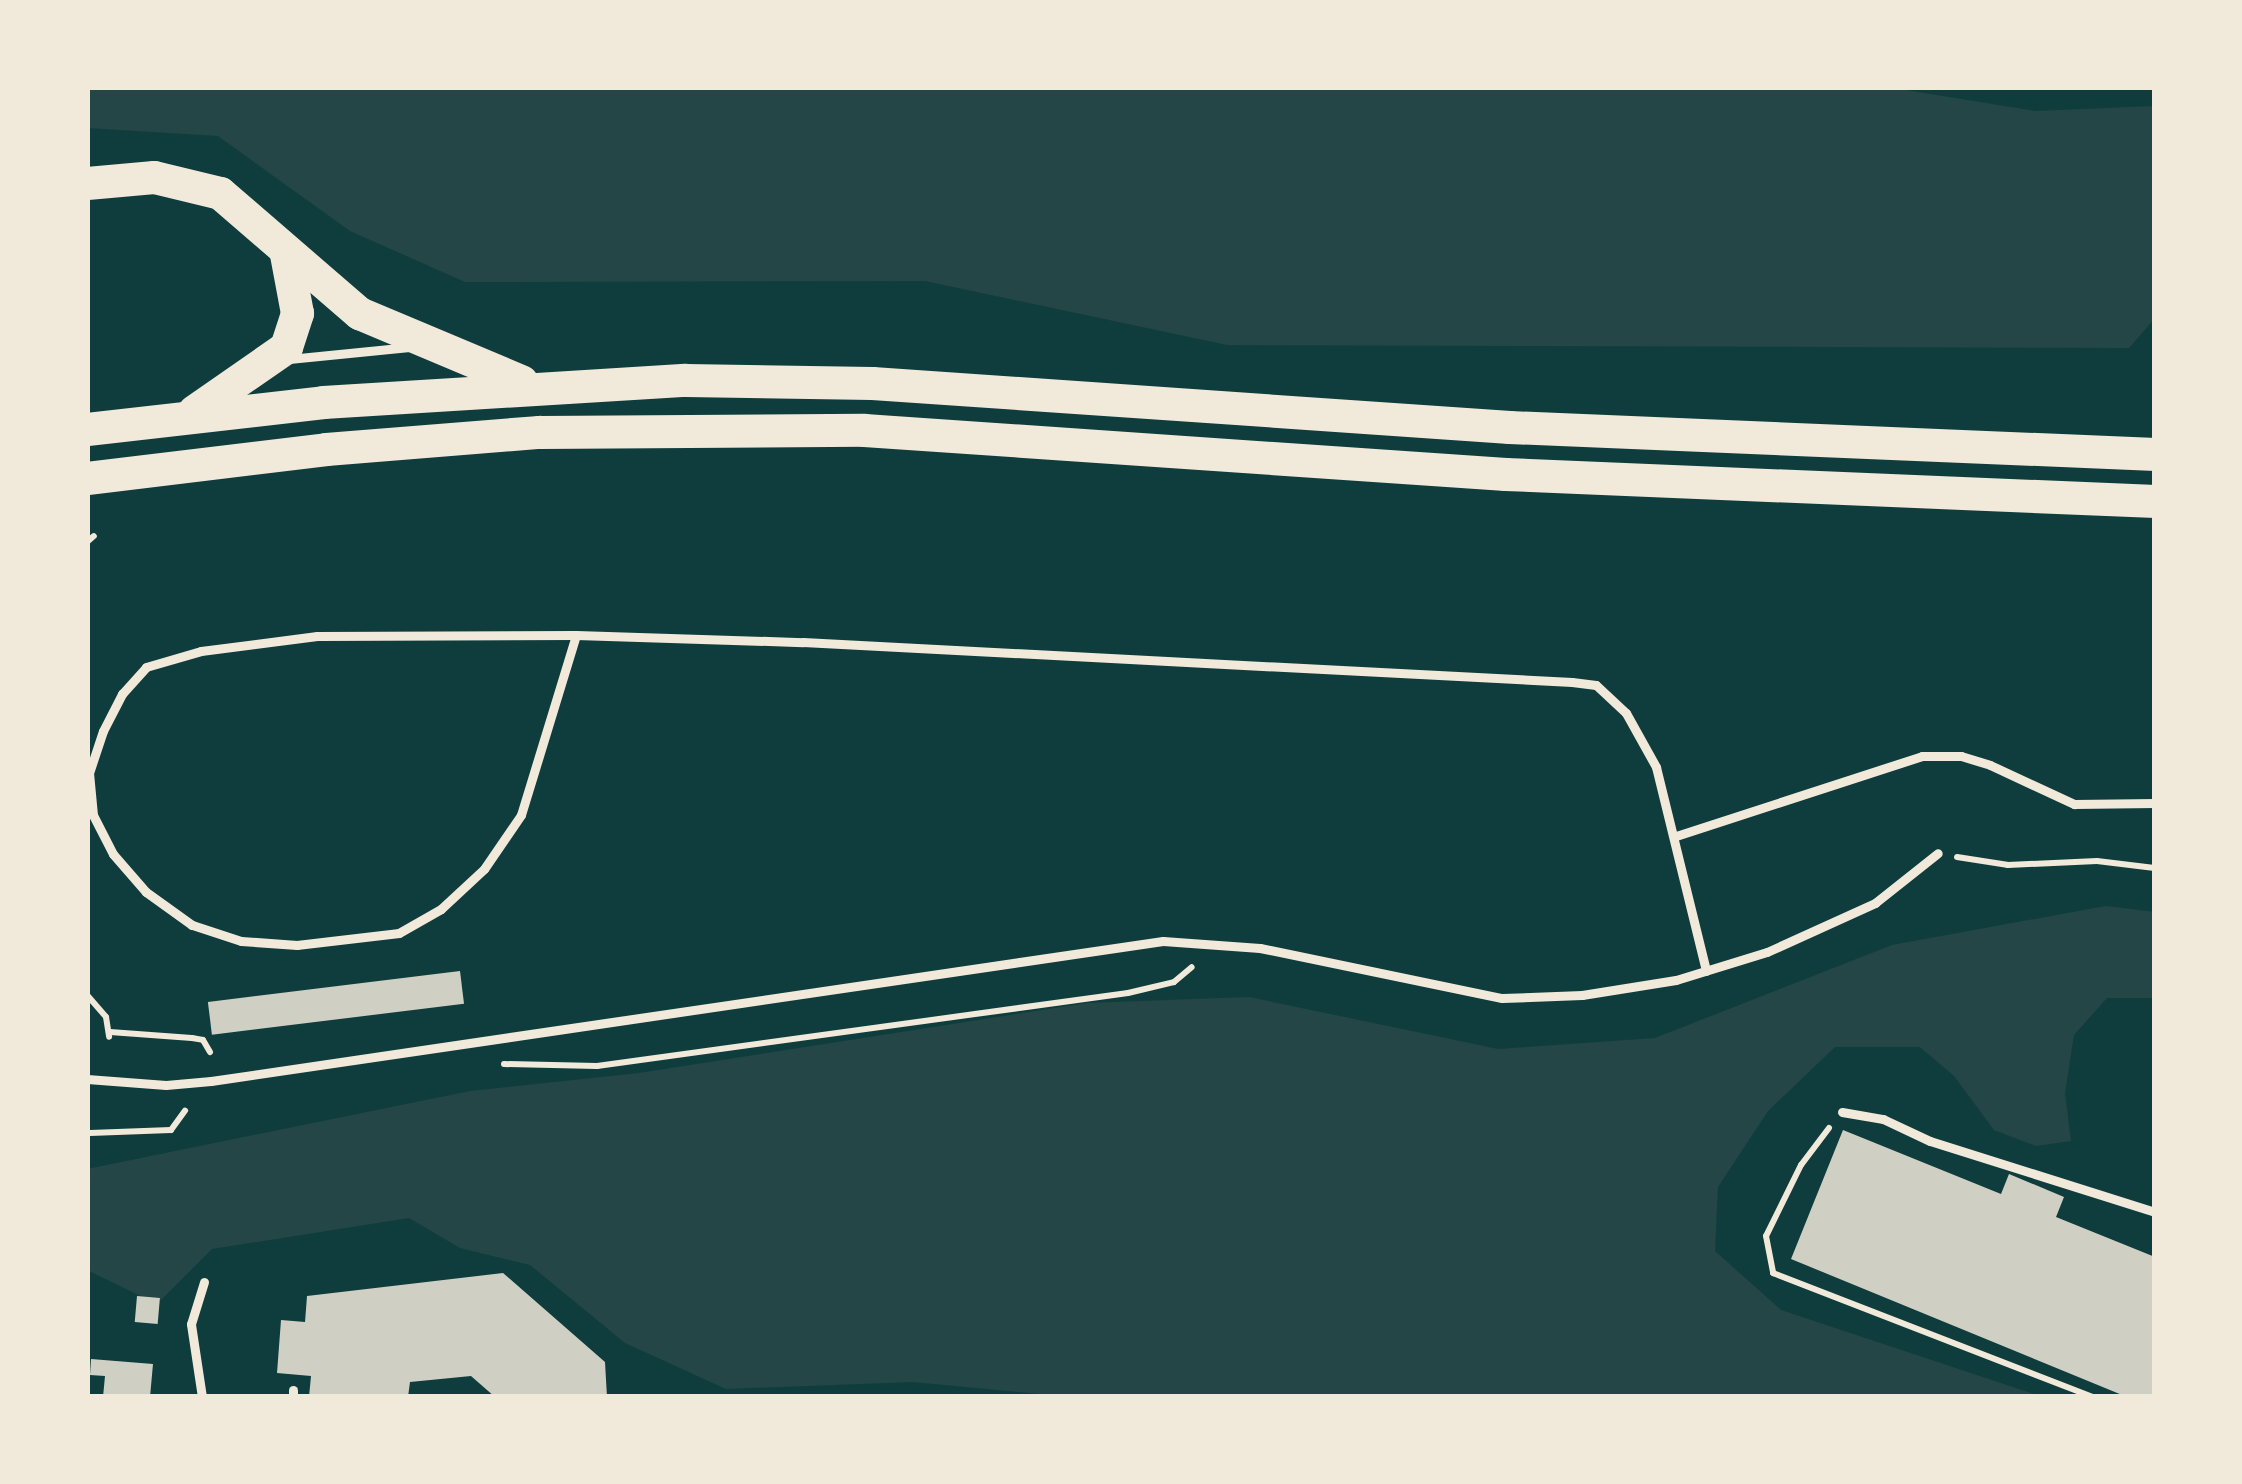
<!DOCTYPE html>
<style>
body{margin:0}
#map{position:relative;width:2242px;height:1484px;overflow:hidden;background:#0f3d3e;font-family:"Public Sans",sans-serif}
div>[style]{position:absolute}
.green>*{inset:0;background:#244646}
.building>*{inset:0;background:#cfcfc3;transform-origin:0 0}
.path>*{height:6px;margin:-3px;padding:0 3px;transform-origin:3px;border-radius:3px;background:#f1e9da}
.service>*{height:9px;margin:-4.5px;padding:0 4.5px;transform-origin:4.5px;border-radius:4.5px;background:#f1e9da}
.trunk>*{height:33px;margin:-16.5px;padding:0 16.5px;transform-origin:16.5px;border-radius:16.5px;background:#f1e9da}
span{translate:-50% -50%;white-space:nowrap;text-align:center;line-height:1.15;-webkit-text-stroke:12px #f1e9da;paint-order:stroke}
.frame{position:absolute;inset:0;border:90px solid #f1e9da;pointer-events:none}
</style>
<div id="map">
<div class="green">
<div style="clip-path:polygon(87px 87px,1887px 87px,2035px 111px,2155px 106px,2155px 318px,2129px 348px,1227px 345px,925px 281px,465px 282px,350px 231px,218px 136px,87px 128px)"></div>
<div style="clip-path:polygon(2106px 906px,2155px 912px,2155px 998px,2107px 998px,2074px 1035px,2065px 1093px,2071px 1141px,2036px 1146px,1994px 1130px,1954px 1076px,1920px 1047px,1835px 1047px,1768px 1111px,1718px 1187px,1715px 1251px,1781px 1310px,2043px 1397px,1072px 1397px,913px 1382px,726px 1389px,625px 1343px,530px 1265px,460px 1248px,409px 1218px,212px 1249px,157px 1304px,87px 1270px,87px 1169px,470px 1091px,639px 1073px,1087px 1003px,1249px 997px,1498px 1049px,1655px 1038px,1892px 945px)"></div>
</div>
<div class="building">
<div style="left:460px;top:971px;width:33px;height:254px;rotate:83deg"></div>
<div style="clip-path:polygon(1843px 1130px,2001px 1194px,2009px 1174px,2064px 1197px,2056px 1217px,2155px 1257px,2155px 1397px,2127px 1397px,1791px 1259px)"></div>
<div style="clip-path:polygon(503px 1273px,605px 1362px,607px 1397px,495px 1397px,471px 1376px,410px 1382px,408px 1397px,309px 1397px,311px 1376px,277px 1373px,281px 1320px,305px 1322px,307px 1296px)"></div>
<div style="left:137px;top:1296px;width:23px;height:26px;rotate:5deg"></div>
<div style="clip-path:polygon(91px 1359px,153px 1364px,150px 1397px,103px 1397px,105px 1376px,90px 1375px)"></div>
</div>
<div class="path">
<div style="left:87px;top:542px;width:9px;rotate:-41deg"></div>
<div style="left:1957px;top:857px;width:52px;rotate:8.9deg"></div>
<div style="left:2008px;top:865px;width:89px;rotate:-2.6deg"></div>
<div style="left:2097px;top:861px;width:58px;rotate:6.9deg"></div>
<div style="left:87px;top:995px;width:29px;rotate:49deg"></div>
<div style="left:106px;top:1017px;width:20px;rotate:81deg"></div>
<div style="left:110px;top:1032px;width:82px;rotate:4.2deg"></div>
<div style="left:192px;top:1038px;width:11px;rotate:10deg"></div>
<div style="left:203px;top:1040px;width:14px;rotate:60deg"></div>
<div style="left:504px;top:1064px;width:93px;rotate:1.2deg"></div>
<div style="left:597px;top:1066px;width:536px;rotate:-7.83deg"></div>
<div style="left:1128px;top:993px;width:47px;rotate:-13.4deg"></div>
<div style="left:1174px;top:982px;width:23px;rotate:-40deg"></div>
<div style="left:1829px;top:1128px;width:46px;rotate:127.1deg"></div>
<div style="left:1801px;top:1165px;width:79px;rotate:116.2deg"></div>
<div style="left:1766px;top:1236px;width:38px;rotate:79deg"></div>
<div style="left:1773px;top:1273px;width:343px;rotate:21.2deg"></div>
<div style="left:90px;top:1133px;width:81px;rotate:-2.1deg"></div>
<div style="left:171px;top:1130px;width:24px;rotate:-54deg"></div>
</div>
<div class="service">
<div style="left:289px;top:359px;width:121px;rotate:-5.7deg"></div>
<div style="left:576px;top:635px;width:188px;rotate:107deg"></div>
<div style="left:521px;top:815px;width:65px;rotate:124.4deg"></div>
<div style="left:484px;top:869px;width:59px;rotate:137.1deg"></div>
<div style="left:441px;top:909px;width:48px;rotate:150.3deg"></div>
<div style="left:399px;top:933px;width:103px;rotate:173.3deg"></div>
<div style="left:297px;top:945px;width:56px;rotate:-175.9deg"></div>
<div style="left:241px;top:941px;width:52px;rotate:-161.9deg"></div>
<div style="left:192px;top:925px;width:57px;rotate:-144.3deg"></div>
<div style="left:146px;top:892px;width:50px;rotate:-131deg"></div>
<div style="left:113px;top:854px;width:44px;rotate:-117.1deg"></div>
<div style="left:93px;top:815px;width:42px;rotate:-95.4deg"></div>
<div style="left:89px;top:773px;width:44px;rotate:-71.6deg"></div>
<div style="left:103px;top:731px;width:42px;rotate:-62.8deg"></div>
<div style="left:122px;top:694px;width:36px;rotate:-48deg"></div>
<div style="left:146px;top:667px;width:57px;rotate:-16.2deg"></div>
<div style="left:201px;top:651px;width:117px;rotate:-7.4deg"></div>
<div style="left:317px;top:636px;width:259px;rotate:-0.2deg"></div>
<div style="left:576px;top:635px;width:227px;rotate:1.8deg"></div>
<div style="left:803px;top:642px;width:770px;rotate:2.98deg"></div>
<div style="left:1572px;top:682px;width:24px;rotate:7deg"></div>
<div style="left:1596px;top:685px;width:41px;rotate:43deg"></div>
<div style="left:1626px;top:713px;width:62px;rotate:60.9deg"></div>
<div style="left:1656px;top:767px;width:210px;rotate:76.2deg"></div>
<div style="left:1676px;top:836px;width:259px;rotate:-18deg"></div>
<div style="left:1922px;top:756px;width:39px"></div>
<div style="left:1961px;top:756px;width:30px;rotate:17deg"></div>
<div style="left:1990px;top:765px;width:93px;rotate:24.9deg"></div>
<div style="left:2074px;top:804px;width:81px;rotate:-0.7deg"></div>
<div style="left:87px;top:1079px;width:79px;rotate:4.3deg"></div>
<div style="left:166px;top:1085px;width:45px;rotate:-5.1deg"></div>
<div style="left:211px;top:1081px;width:962px;rotate:-8.37deg"></div>
<div style="left:1163px;top:941px;width:97px;rotate:4.1deg"></div>
<div style="left:1260px;top:948px;width:247px;rotate:11.7deg"></div>
<div style="left:1502px;top:998px;width:80px;rotate:-2.1deg"></div>
<div style="left:1582px;top:995px;width:95px;rotate:-9.1deg"></div>
<div style="left:1676px;top:980px;width:95px;rotate:-17.1deg"></div>
<div style="left:1767px;top:952px;width:119px;rotate:-24.4deg"></div>
<div style="left:1875px;top:903px;width:80px;rotate:-38.4deg"></div>
<div style="left:1842px;top:1112px;width:42px;rotate:9.7deg"></div>
<div style="left:1883px;top:1119px;width:52px;rotate:25.1deg"></div>
<div style="left:1930px;top:1141px;width:236px;rotate:17.5deg"></div>
<div style="left:202px;top:1397px;width:74px;rotate:-98.6deg"></div>
<div style="left:191px;top:1324px;width:44px;rotate:-72.8deg"></div>
<div style="left:293px;top:1397px;width:7px;rotate:-90deg"></div>
</div>
<div class="trunk">
<div style="left:87px;top:183px;width:67px;rotate:-5.1deg"></div>
<div style="left:154px;top:177px;width:68px;rotate:13.6deg"></div>
<div style="left:220px;top:193px;width:184px;rotate:40.8deg"></div>
<div style="left:359px;top:313px;width:176px;rotate:22.8deg"></div>
<div style="left:194px;top:411px;width:112px;rotate:-34.8deg"></div>
<div style="left:286px;top:347px;width:36px;rotate:-72deg"></div>
<div style="left:297px;top:313px;width:60px;rotate:-100.6deg"></div>
<div style="left:87px;top:429px;width:238px;rotate:-6.5deg"></div>
<div style="left:323px;top:402px;width:363px;rotate:-3.5deg"></div>
<div style="left:685px;top:380px;width:187px;rotate:0.9deg"></div>
<div style="left:872px;top:383px;width:639px;rotate:3.95deg"></div>
<div style="left:1509px;top:427px;width:647px;rotate:2.39deg"></div>
<div style="left:87px;top:478px;width:241px;rotate:-6.9deg"></div>
<div style="left:326px;top:449px;width:214px;rotate:-4.6deg"></div>
<div style="left:539px;top:432px;width:325px;rotate:-0.4deg"></div>
<div style="left:864px;top:430px;width:643px;rotate:3.93deg"></div>
<div style="left:1505px;top:474px;width:651px;rotate:2.38deg"></div>
</div>
<div class="frame"></div>
</div>
